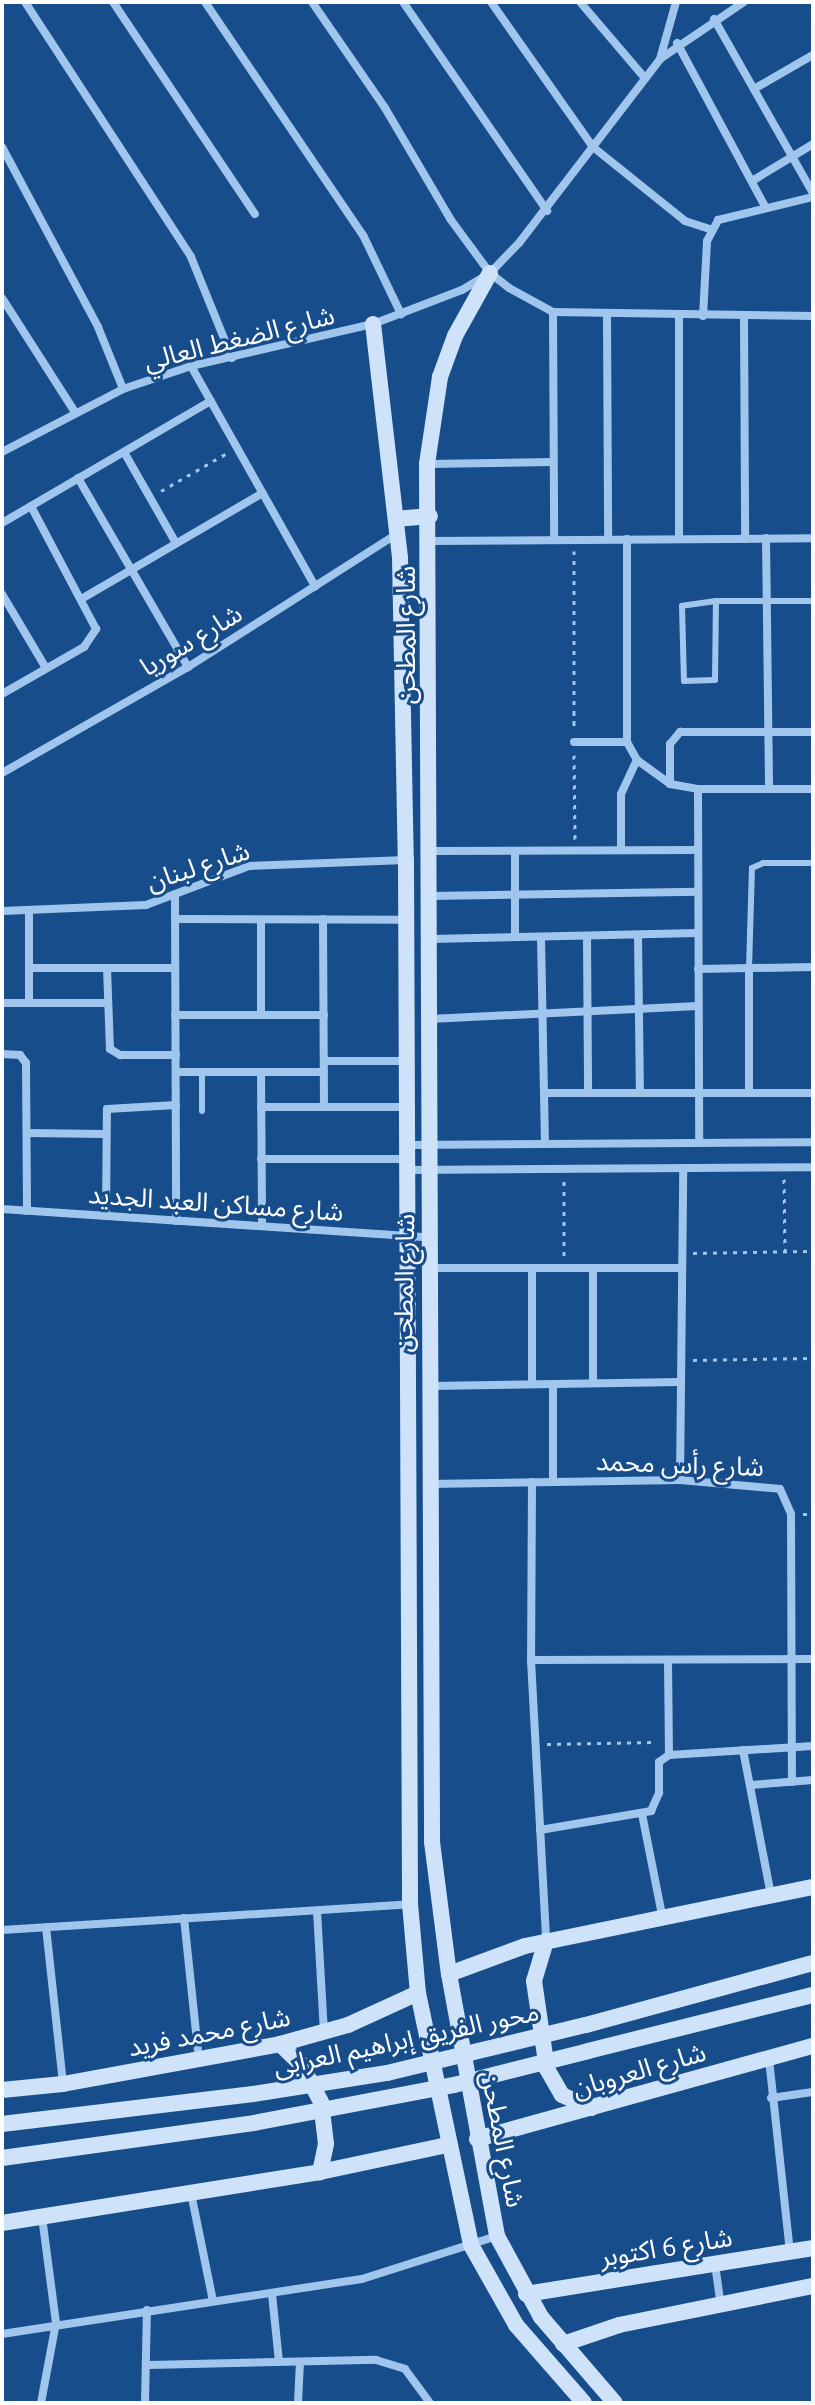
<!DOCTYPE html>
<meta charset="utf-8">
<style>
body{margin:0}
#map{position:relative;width:815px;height:2405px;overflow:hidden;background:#174d8b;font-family:Ubuntu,"Noto Sans Arabic",sans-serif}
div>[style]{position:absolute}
.path>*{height:3px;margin-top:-1.5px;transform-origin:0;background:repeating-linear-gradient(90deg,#a1c6ee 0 4px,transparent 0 10px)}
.lane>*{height:6px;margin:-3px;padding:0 3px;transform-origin:3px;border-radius:3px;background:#a1c6ee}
.street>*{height:8px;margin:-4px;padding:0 4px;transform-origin:4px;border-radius:4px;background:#a1c6ee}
.secondary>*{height:16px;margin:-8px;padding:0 8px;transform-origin:8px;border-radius:8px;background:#cee2fa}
.secondary-bridge>*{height:16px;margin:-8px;padding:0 8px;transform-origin:8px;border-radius:8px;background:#cee2fa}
span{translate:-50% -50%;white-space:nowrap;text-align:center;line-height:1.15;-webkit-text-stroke:6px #174d8b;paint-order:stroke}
.street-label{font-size:26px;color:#fff}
.frame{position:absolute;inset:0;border:4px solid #fff;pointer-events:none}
</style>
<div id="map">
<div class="path">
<div style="left:161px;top:491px;width:76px;rotate:-29.9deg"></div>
<div style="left:574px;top:551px;width:177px;rotate:90deg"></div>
<div style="left:574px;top:755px;width:85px;rotate:89.3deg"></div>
<div style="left:784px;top:1179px;width:73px;rotate:89.2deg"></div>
<div style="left:564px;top:1181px;width:76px;rotate:90deg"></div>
<div style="left:693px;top:1253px;width:120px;rotate:-1deg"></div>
<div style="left:693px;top:1360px;width:120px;rotate:-1deg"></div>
<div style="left:803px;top:1514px;width:10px"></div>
<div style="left:547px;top:1744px;width:109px;rotate:-1.1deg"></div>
</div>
<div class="lane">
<div style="left:716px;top:601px;width:34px;rotate:172deg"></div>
<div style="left:682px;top:606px;width:75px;rotate:88.5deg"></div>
<div style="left:684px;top:681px;width:31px;rotate:-2deg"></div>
<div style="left:715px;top:680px;width:79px;rotate:-89.3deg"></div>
<div style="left:716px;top:601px;width:97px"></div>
<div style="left:749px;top:968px;width:100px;rotate:-88.3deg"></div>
<div style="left:752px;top:868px;width:12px;rotate:-24deg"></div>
<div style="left:763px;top:863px;width:50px"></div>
<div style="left:202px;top:1072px;width:39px;rotate:90deg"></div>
</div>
<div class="street">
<div style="left:25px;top:2px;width:304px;rotate:56.9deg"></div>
<div style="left:191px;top:257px;width:109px;rotate:67.9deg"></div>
<div style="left:113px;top:2px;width:255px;rotate:56.2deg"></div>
<div style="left:205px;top:2px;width:282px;rotate:55.9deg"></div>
<div style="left:363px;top:235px;width:88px;rotate:64.3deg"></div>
<div style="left:312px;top:2px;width:129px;rotate:55.4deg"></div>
<div style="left:385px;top:108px;width:130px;rotate:59.5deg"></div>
<div style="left:451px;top:220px;width:66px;rotate:53.7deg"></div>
<div style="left:490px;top:273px;width:24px;rotate:38deg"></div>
<div style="left:509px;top:288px;width:50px;rotate:28.6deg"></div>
<div style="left:553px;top:312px;width:260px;rotate:0.9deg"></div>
<div style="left:403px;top:2px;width:254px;rotate:55.4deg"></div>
<div style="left:491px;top:2px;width:177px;rotate:54.9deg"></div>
<div style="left:593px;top:147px;width:118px;rotate:38.8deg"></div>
<div style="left:685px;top:221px;width:26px;rotate:18deg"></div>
<div style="left:580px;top:2px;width:99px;rotate:49.5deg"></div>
<div style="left:714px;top:19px;width:200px;rotate:60.4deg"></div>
<div style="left:677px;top:43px;width:187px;rotate:61.7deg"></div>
<div style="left:660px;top:59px;width:59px;rotate:-74.3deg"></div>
<div style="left:754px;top:89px;width:68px;rotate:-30deg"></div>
<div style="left:2px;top:147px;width:204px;rotate:61.9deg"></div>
<div style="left:98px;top:327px;width:67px;rotate:68deg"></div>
<div style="left:752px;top:181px;width:71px;rotate:-31.2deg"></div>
<div style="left:2px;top:298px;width:135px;rotate:57.4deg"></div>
<div style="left:553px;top:312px;width:228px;rotate:89.7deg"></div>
<div style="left:679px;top:316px;width:223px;rotate:90deg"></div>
<div style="left:703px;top:316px;width:75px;rotate:-86.9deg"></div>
<div style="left:707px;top:241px;width:24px;rotate:-62deg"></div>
<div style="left:718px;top:220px;width:98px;rotate:-13.6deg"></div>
<div style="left:744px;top:316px;width:223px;rotate:89.7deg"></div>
<div style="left:607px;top:317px;width:222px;rotate:89.7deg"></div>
<div style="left:191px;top:366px;width:253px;rotate:60.6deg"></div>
<div style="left:2px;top:452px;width:136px;rotate:-27.5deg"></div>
<div style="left:123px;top:389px;width:72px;rotate:-18.7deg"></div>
<div style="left:191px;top:366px;width:187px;rotate:-13deg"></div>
<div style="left:373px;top:324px;width:95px;rotate:-20.9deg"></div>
<div style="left:462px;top:290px;width:33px;rotate:-31deg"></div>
<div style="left:490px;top:273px;width:42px;rotate:-46deg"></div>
<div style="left:519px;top:243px;width:232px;rotate:-52.5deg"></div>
<div style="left:660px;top:59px;width:102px;rotate:-34.2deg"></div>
<div style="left:124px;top:452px;width:105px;rotate:60.3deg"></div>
<div style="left:428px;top:464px;width:125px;rotate:-0.9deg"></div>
<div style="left:78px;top:478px;width:219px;rotate:59.8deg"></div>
<div style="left:2px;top:523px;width:242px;rotate:-30.3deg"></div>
<div style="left:766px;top:538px;width:251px;rotate:89.3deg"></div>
<div style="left:627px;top:539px;width:203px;rotate:90deg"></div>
<div style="left:627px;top:742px;width:21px;rotate:61deg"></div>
<div style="left:637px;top:760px;width:41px;rotate:36deg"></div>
<div style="left:670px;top:784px;width:28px;rotate:10deg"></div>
<div style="left:698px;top:789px;width:115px"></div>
<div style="left:430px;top:541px;width:383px;rotate:-0.4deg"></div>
<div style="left:2px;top:594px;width:86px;rotate:59.3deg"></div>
<div style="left:83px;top:598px;width:208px;rotate:-30.3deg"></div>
<div style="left:2px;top:694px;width:95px;rotate:-29.8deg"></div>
<div style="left:84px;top:647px;width:22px;rotate:-56deg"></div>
<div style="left:96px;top:629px;width:139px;rotate:-117.9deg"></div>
<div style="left:574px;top:742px;width:53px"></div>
<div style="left:2px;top:773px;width:214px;rotate:-29.7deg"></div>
<div style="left:188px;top:667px;width:248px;rotate:-32.5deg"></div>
<div style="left:670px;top:784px;width:40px;rotate:-90deg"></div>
<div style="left:670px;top:744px;width:16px;rotate:-50deg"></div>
<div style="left:680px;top:732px;width:133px"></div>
<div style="left:698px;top:789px;width:354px;rotate:89.8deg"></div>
<div style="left:621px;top:850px;width:56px;rotate:-90deg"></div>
<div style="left:621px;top:794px;width:38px;rotate:-65deg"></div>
<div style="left:430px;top:851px;width:268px;rotate:-0.2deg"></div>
<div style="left:515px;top:851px;width:86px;rotate:90deg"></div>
<div style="left:175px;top:896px;width:325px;rotate:89.8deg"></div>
<div style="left:430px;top:896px;width:268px;rotate:-0.9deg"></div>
<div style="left:29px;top:910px;width:93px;rotate:90deg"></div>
<div style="left:2px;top:911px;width:144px;rotate:-2.4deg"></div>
<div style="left:146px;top:905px;width:110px;rotate:-20.7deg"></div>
<div style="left:249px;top:866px;width:157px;rotate:-2.2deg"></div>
<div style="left:175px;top:919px;width:231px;rotate:0.2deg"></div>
<div style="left:323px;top:919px;width:188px;rotate:89.7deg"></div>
<div style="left:261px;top:920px;width:95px;rotate:90deg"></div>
<div style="left:638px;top:935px;width:158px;rotate:89.3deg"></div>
<div style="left:587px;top:936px;width:157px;rotate:89.6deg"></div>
<div style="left:541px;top:937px;width:207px;rotate:88.9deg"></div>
<div style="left:430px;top:939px;width:268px;rotate:-1.3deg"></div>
<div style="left:29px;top:968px;width:146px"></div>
<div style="left:107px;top:968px;width:81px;rotate:87.9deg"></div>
<div style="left:110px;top:1049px;width:12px;rotate:31deg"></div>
<div style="left:120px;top:1055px;width:56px"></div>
<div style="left:698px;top:969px;width:115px;rotate:-1deg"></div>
<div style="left:2px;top:1003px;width:106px"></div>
<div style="left:175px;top:1015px;width:149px"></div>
<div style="left:430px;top:1019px;width:268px;rotate:-2.8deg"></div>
<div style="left:2px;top:1054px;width:18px;rotate:3deg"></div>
<div style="left:20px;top:1055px;width:10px;rotate:53deg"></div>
<div style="left:26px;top:1063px;width:148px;rotate:89.6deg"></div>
<div style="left:324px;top:1061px;width:82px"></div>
<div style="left:176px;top:1072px;width:148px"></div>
<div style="left:261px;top:1072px;width:154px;rotate:89.6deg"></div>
<div style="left:544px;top:1093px;width:269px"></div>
<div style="left:749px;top:1093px;width:125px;rotate:-90deg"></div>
<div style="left:261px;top:1107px;width:146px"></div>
<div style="left:27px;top:1133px;width:78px;rotate:0.7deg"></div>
<div style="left:407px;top:1145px;width:406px;rotate:-0.4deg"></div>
<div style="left:261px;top:1159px;width:145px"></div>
<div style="left:407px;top:1170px;width:406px;rotate:-0.4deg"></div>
<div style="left:2px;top:1209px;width:426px;rotate:3.8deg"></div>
<div style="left:106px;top:1216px;width:107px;rotate:-89.5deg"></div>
<div style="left:107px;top:1109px;width:69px;rotate:-3.3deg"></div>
<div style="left:428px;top:1268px;width:254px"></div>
<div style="left:532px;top:1268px;width:116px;rotate:90deg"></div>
<div style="left:593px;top:1268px;width:115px;rotate:90deg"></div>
<div style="left:553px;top:1384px;width:98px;rotate:90deg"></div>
<div style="left:430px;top:1386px;width:251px;rotate:-0.9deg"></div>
<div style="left:680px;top:1480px;width:312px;rotate:-89.4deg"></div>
<div style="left:532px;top:1482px;width:178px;rotate:90.3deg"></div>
<div style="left:531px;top:1660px;width:281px;rotate:86.9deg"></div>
<div style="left:428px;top:1484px;width:252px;rotate:-0.9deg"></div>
<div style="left:680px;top:1480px;width:100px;rotate:5.1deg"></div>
<div style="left:780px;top:1489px;width:27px;rotate:66deg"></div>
<div style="left:791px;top:1514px;width:268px;rotate:89.8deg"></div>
<div style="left:531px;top:1660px;width:282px;rotate:-0.2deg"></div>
<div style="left:668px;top:1660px;width:95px;rotate:89.4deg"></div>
<div style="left:743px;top:1750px;width:148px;rotate:79.1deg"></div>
<div style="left:750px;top:1785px;width:63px;rotate:-4.5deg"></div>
<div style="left:642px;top:1814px;width:103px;rotate:78.8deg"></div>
<div style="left:540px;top:1830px;width:113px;rotate:-9.7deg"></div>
<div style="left:651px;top:1811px;width:20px;rotate:-66deg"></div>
<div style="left:659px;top:1793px;width:31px;rotate:-90deg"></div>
<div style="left:659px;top:1762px;width:12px;rotate:-35deg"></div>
<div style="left:669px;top:1755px;width:144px;rotate:-3.6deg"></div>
<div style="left:317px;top:1911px;width:122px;rotate:86.7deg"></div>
<div style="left:184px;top:1918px;width:143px;rotate:84deg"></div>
<div style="left:46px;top:1927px;width:158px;rotate:83.8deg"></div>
<div style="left:2px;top:1930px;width:409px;rotate:-3.6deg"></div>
<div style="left:769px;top:2059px;width:194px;rotate:83.8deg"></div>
<div style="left:771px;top:2098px;width:42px;rotate:-8.1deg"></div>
<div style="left:191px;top:2193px;width:110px;rotate:78.5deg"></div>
<div style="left:715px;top:2264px;width:37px;rotate:82deg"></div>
<div style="left:272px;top:2294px;width:68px;rotate:84.1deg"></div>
<div style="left:2px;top:2334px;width:364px;rotate:-8.7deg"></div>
<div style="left:362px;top:2279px;width:142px;rotate:-17.7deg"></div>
<div style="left:149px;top:2365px;width:227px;rotate:-1.3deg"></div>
<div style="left:376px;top:2360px;width:30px;rotate:17deg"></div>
<div style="left:405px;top:2369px;width:42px;rotate:53.7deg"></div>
<div style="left:41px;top:2403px;width:81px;rotate:-79.4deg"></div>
<div style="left:56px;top:2323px;width:107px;rotate:-97.5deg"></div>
<div style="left:145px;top:2403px;width:93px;rotate:-88.8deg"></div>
<div style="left:298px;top:2403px;width:41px;rotate:-87.2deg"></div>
</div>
<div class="secondary">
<div style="left:490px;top:273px;width:72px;rotate:119.1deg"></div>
<div style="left:455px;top:336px;width:44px;rotate:110.1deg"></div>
<div style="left:440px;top:377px;width:88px;rotate:98.5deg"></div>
<div style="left:427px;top:464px;width:1378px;rotate:89.79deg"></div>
<div style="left:432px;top:1842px;width:133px;rotate:82.7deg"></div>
<div style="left:449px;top:1974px;width:266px;rotate:79.6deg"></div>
<div style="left:497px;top:2236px;width:92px;rotate:61.5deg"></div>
<div style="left:541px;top:2317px;width:113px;rotate:49.3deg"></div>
<div style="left:373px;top:324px;width:236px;rotate:83.4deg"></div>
<div style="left:400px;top:558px;width:302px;rotate:88.9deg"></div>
<div style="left:406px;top:860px;width:1044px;rotate:89.78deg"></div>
<div style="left:410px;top:1904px;width:89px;rotate:84.9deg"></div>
<div style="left:418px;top:1993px;width:258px;rotate:78.1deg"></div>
<div style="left:471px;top:2245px;width:92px;rotate:60.6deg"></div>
<div style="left:516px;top:2325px;width:103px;rotate:48.9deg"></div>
<div style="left:396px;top:519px;width:34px;rotate:-5deg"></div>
<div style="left:546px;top:1941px;width:42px;rotate:106.7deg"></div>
<div style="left:534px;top:1981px;width:89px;rotate:81.6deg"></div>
<div style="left:547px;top:2069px;width:30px;rotate:60deg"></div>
<div style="left:562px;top:2095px;width:32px;rotate:24deg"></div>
<div style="left:449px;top:1974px;width:81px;rotate:-20.2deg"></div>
<div style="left:525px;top:1946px;width:294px;rotate:-11.6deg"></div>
<div style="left:586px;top:2025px;width:235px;rotate:-15.3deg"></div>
<div style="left:280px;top:2044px;width:29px;rotate:44deg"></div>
<div style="left:301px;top:2064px;width:43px;rotate:62.2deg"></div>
<div style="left:321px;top:2102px;width:42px;rotate:83.2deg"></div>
<div style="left:326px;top:2144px;width:29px;rotate:102deg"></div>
<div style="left:588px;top:2051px;width:232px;rotate:-14deg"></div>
<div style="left:2px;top:2090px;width:61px;rotate:-5.6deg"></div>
<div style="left:63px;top:2084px;width:221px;rotate:-10.4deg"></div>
<div style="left:280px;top:2044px;width:71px;rotate:-15.6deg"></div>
<div style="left:348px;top:2025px;width:77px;rotate:-24.6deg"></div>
<div style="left:2px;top:2124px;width:253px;rotate:-6.8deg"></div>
<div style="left:477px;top:2139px;width:349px;rotate:-15.5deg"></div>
<div style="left:2px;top:2158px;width:254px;rotate:-7.9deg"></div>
<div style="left:2px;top:2223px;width:322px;rotate:-9.1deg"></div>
<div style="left:320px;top:2172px;width:130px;rotate:-12deg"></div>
<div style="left:526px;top:2294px;width:291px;rotate:-9.1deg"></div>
<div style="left:563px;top:2344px;width:59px;rotate:-18.7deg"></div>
<div style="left:619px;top:2325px;width:198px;rotate:-11.4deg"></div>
</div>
<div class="secondary-bridge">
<div style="left:253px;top:2094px;width:136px;rotate:-8.9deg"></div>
<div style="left:387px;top:2073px;width:205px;rotate:-13.6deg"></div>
<div style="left:254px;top:2123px;width:204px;rotate:-10.8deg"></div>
<div style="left:454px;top:2085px;width:138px;rotate:-14.2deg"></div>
</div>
<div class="street-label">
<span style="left:239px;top:338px;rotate:-14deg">شارع الضغط العالي</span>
<span style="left:406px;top:635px;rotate:-90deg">شارع المطحن</span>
<span style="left:191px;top:640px;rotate:-31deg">شارع سوريا</span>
<span style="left:198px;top:866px;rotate:-18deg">شارع لبنان</span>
<span style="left:216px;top:1203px;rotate:4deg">شارع مساكن العبد الجديد</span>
<span style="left:404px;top:1283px;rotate:-89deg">شارع المطحن</span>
<span style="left:680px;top:1464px;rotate:2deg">شارع رأس محمد</span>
<span style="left:209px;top:2032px;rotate:-11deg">شارع محمد فريد</span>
<span style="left:406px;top:2039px;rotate:-12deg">محور الفريق إبراهيم العرابى</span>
<span style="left:639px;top:2070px;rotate:-16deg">شارع العروبان</span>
<span style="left:503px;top:2139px;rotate:79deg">شارع المطحن</span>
<span style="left:666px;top:2247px;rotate:-9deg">شارع 6 اكتوبر</span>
</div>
<div class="frame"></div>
</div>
